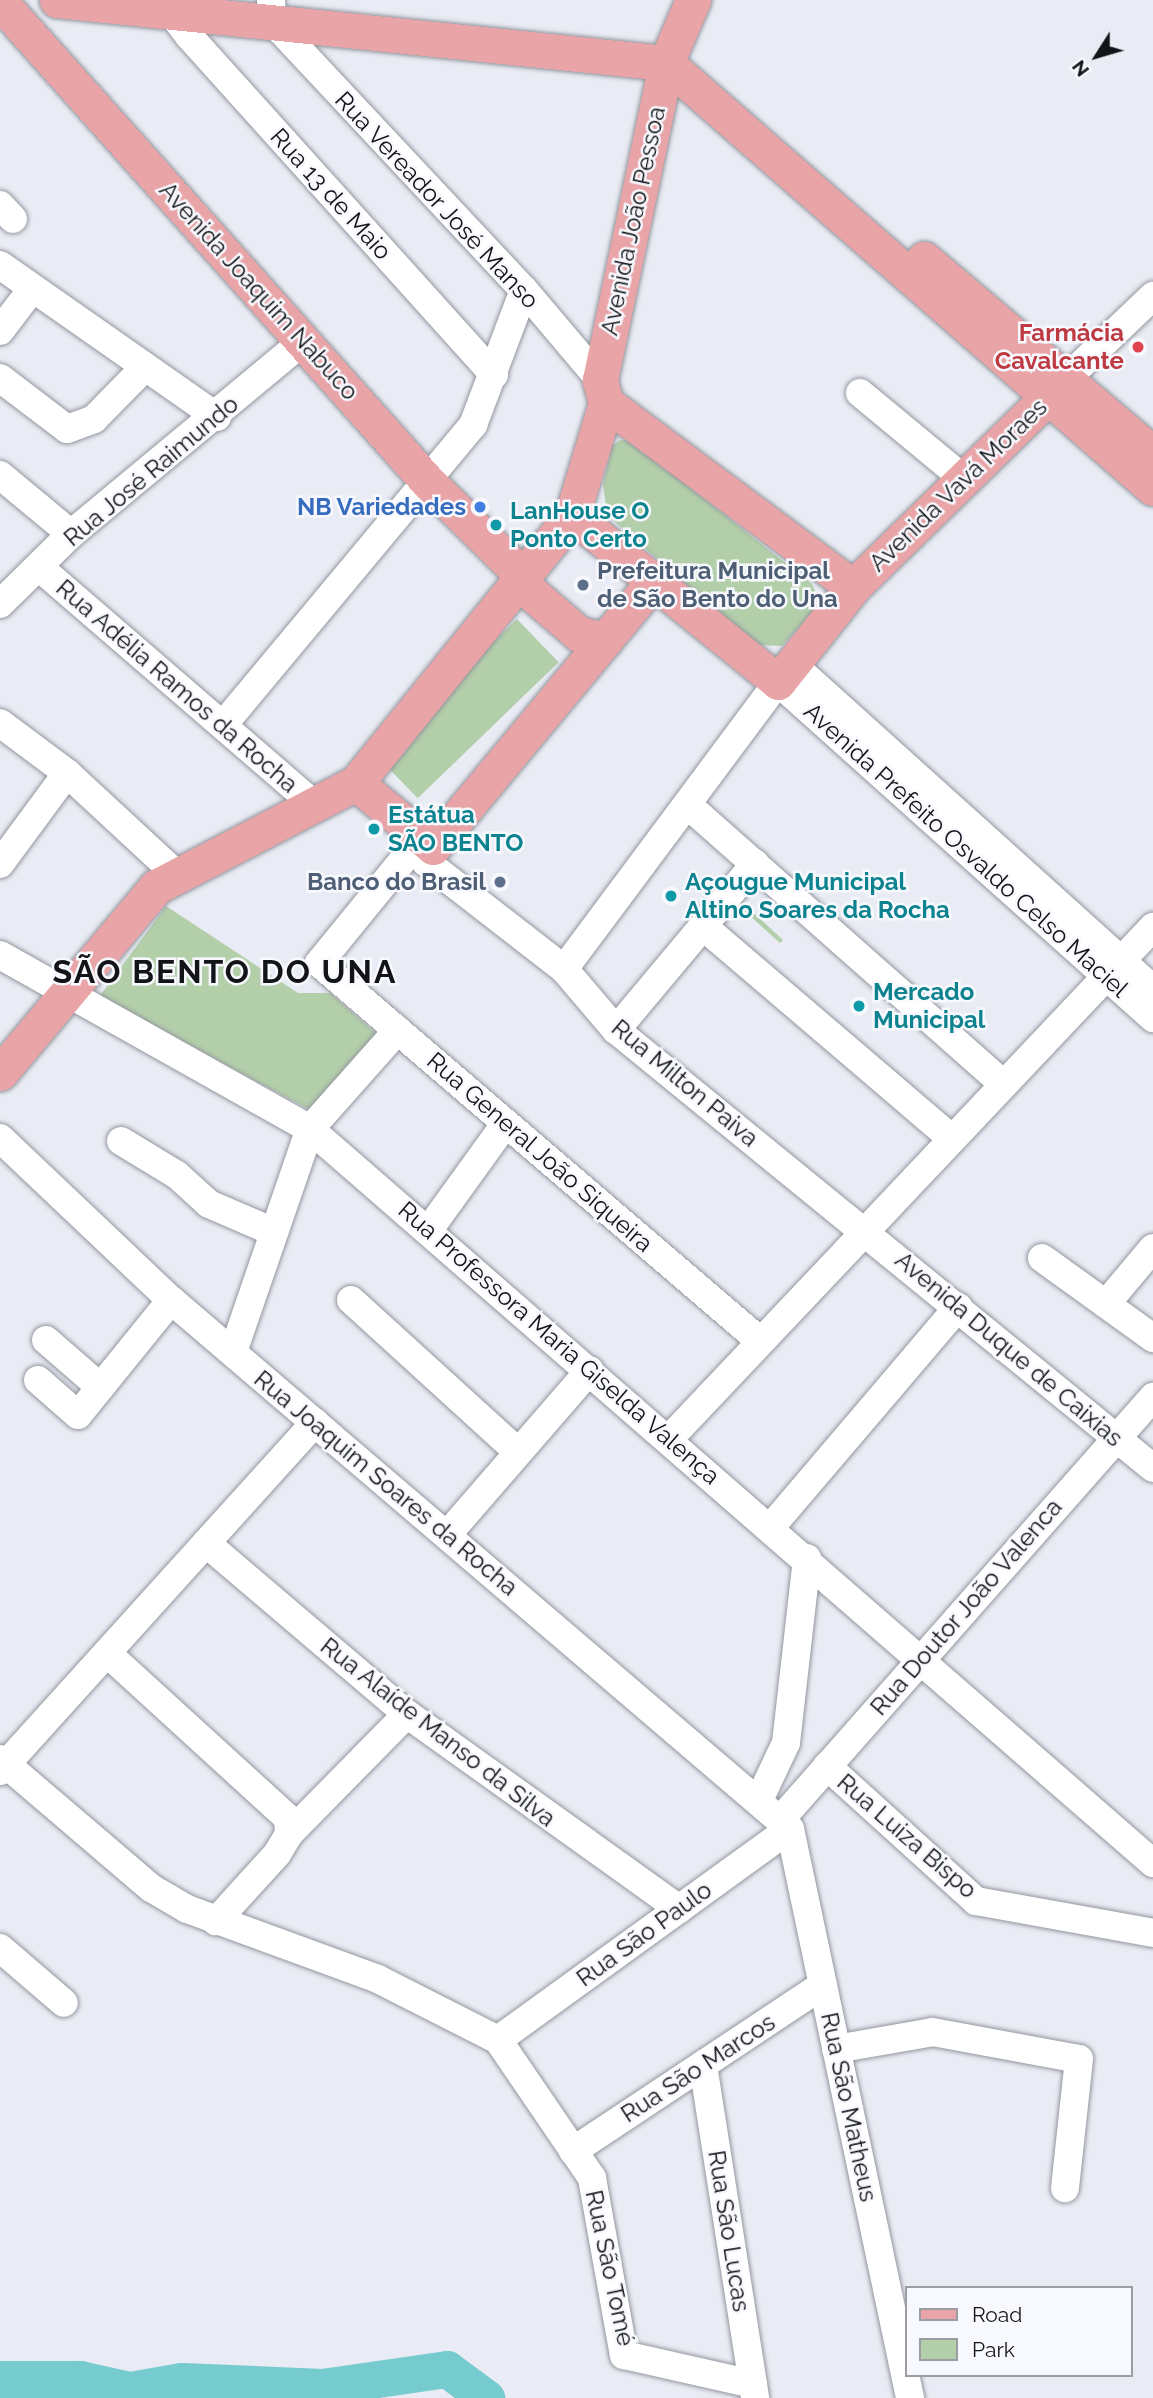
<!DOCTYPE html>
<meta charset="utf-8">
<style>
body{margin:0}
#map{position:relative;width:1153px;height:2398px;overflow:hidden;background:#e9ecf4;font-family:Raleway,sans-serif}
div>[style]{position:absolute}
.green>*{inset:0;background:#b3cfaa;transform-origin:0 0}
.river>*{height:37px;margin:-18.5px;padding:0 18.5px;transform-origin:18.5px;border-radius:18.5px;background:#75cbcd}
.roads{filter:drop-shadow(0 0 2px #94969e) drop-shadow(0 0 2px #94969e)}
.minor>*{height:28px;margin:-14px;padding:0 14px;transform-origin:14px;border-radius:14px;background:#fff}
.major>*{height:35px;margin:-17.5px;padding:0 17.5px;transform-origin:17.5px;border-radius:17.5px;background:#e8a4a7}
.dots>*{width:19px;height:19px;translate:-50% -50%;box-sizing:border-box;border:4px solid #f8f9fe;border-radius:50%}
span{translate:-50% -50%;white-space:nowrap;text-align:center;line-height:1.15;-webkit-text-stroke:5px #f8f9fe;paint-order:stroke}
.street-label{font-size:24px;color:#131417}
.health-label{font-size:24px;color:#be3a42;font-weight:700}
.right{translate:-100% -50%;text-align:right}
.shop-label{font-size:24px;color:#366cbe;font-weight:700}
.culture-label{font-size:24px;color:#0d838f;font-weight:700}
.left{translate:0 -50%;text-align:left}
.service-label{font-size:24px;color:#4e5e75;font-weight:700}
.district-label{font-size:32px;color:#131417;font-weight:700;letter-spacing:2px}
.legend{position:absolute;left:905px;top:2286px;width:228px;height:91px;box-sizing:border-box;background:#f8f9fe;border:2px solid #9c9da2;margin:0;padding:9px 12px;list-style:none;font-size:21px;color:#131417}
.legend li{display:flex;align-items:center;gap:14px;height:35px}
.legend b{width:35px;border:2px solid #9c9da2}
.north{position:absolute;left:1062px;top:21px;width:70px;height:70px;-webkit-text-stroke:5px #f8f9fe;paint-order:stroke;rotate:233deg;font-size:19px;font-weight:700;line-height:28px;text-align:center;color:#131417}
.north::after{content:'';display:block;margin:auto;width:24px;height:32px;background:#131417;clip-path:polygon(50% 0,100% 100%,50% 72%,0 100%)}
</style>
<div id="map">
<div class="green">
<div style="clip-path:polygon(620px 440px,631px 441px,812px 584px,818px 597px,814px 610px,782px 646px,755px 645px,607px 515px,603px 484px,612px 446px)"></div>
<div style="left:517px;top:619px;width:60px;height:196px;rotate:46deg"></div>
<div style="clip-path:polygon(742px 902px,783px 940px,780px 943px,739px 906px)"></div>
<div style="clip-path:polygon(166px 906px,298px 993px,330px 993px,377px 1034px,312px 1111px,99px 997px)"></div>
</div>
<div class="river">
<div style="left:0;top:2379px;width:80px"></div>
<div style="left:80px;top:2379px;width:51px;rotate:12.4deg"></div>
<div style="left:130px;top:2390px;width:52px;rotate:-10deg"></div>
<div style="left:181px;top:2381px;width:141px;rotate:2.4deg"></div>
<div style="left:322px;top:2387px;width:126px;rotate:-8.2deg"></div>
<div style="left:447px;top:2369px;width:49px;rotate:36.6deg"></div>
</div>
<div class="roads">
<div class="minor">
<div style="left:170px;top:0;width:12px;rotate:85deg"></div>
<div style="left:171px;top:12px;width:30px;rotate:53deg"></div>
<div style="left:189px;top:36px;width:456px;rotate:48deg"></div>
<div style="left:271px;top:0;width:21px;rotate:87deg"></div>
<div style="left:272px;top:21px;width:369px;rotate:46.9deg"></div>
<div style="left:524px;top:290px;width:118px;rotate:49.8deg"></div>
<div style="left:0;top:205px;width:19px;rotate:47deg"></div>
<div style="left:0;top:265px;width:265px;rotate:35deg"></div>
<div style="left:0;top:331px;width:53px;rotate:-52.7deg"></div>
<div style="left:0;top:378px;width:84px;rotate:37.3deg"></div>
<div style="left:67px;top:429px;width:29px;rotate:-20deg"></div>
<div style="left:94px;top:419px;width:73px;rotate:-45.6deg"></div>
<div style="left:1065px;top:380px;width:122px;rotate:-43.7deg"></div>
<div style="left:860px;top:393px;width:135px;rotate:39.6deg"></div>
<div style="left:0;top:475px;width:92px;rotate:39.7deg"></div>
<div style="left:39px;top:567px;width:363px;rotate:40.8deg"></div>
<div style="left:0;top:604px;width:100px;rotate:-44.6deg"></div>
<div style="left:71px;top:534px;width:304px;rotate:-39.7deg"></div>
<div style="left:793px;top:665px;width:484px;rotate:42deg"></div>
<div style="left:0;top:723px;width:84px;rotate:36.7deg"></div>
<div style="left:67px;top:773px;width:149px;rotate:42.8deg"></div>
<div style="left:223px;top:725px;width:391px;rotate:-50.2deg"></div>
<div style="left:473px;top:425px;width:144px;rotate:-69.3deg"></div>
<div style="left:690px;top:807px;width:417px;rotate:41.5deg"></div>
<div style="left:421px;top:838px;width:161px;rotate:129.2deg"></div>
<div style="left:319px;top:963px;width:581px;rotate:40.6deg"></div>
<div style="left:433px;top:847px;width:17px;rotate:115deg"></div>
<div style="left:426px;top:862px;width:175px;rotate:37.8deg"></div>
<div style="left:564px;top:969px;width:80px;rotate:49.6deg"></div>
<div style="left:616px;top:1030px;width:693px;rotate:39.2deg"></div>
<div style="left:0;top:864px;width:113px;rotate:-53.6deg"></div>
<div style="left:704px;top:927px;width:325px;rotate:40.5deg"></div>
<div style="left:0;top:955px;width:355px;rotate:29.3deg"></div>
<div style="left:310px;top:1129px;width:1118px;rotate:41.05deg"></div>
<div style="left:564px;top:969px;width:358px;rotate:-53.3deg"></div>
<div style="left:778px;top:682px;width:504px;rotate:41.86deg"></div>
<div style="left:616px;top:1030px;width:217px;rotate:-50.1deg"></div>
<div style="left:0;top:1138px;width:236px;rotate:43.5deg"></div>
<div style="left:171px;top:1300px;width:814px;rotate:40.52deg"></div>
<div style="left:790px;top:1829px;width:582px;rotate:78.09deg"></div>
<div style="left:121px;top:1141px;width:66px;rotate:31.3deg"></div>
<div style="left:177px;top:1175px;width:43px;rotate:42.2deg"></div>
<div style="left:209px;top:1204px;width:71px;rotate:23.3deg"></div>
<div style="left:428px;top:1231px;width:133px;rotate:-54.2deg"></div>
<div style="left:1042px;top:1258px;width:137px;rotate:35.8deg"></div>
<div style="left:351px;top:1300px;width:226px;rotate:42.3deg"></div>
<div style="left:1106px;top:1304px;width:73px;rotate:-50deg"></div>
<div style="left:46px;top:1340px;width:72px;rotate:41deg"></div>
<div style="left:233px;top:1352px;width:236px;rotate:-71deg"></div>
<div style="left:310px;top:1129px;width:132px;rotate:-48.4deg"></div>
<div style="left:38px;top:1380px;width:53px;rotate:41.2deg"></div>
<div style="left:78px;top:1415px;width:148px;rotate:-51deg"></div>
<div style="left:669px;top:1439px;width:705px;rotate:-46.61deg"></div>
<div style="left:771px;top:1527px;width:289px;rotate:-49.6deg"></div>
<div style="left:447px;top:1535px;width:218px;rotate:-49.1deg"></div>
<div style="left:206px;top:1543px;width:264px;rotate:40.4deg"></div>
<div style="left:407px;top:1714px;width:335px;rotate:35.6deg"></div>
<div style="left:107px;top:1653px;width:245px;rotate:42.4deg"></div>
<div style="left:288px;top:1818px;width:16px;rotate:86deg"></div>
<div style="left:289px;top:1834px;width:23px;rotate:121deg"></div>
<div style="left:277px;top:1854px;width:91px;rotate:132.3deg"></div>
<div style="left:0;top:1759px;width:199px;rotate:40.5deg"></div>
<div style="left:151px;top:1888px;width:42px;rotate:30.3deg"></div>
<div style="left:187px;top:1909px;width:203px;rotate:20.1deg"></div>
<div style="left:378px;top:1979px;width:135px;rotate:26.9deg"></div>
<div style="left:827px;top:1766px;width:201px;rotate:42.2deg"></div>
<div style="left:976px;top:1901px;width:180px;rotate:10.2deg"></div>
<div style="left:0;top:1771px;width:470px;rotate:-47.9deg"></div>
<div style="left:759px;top:1800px;width:63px;rotate:-64.7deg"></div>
<div style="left:786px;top:1743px;width:186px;rotate:-83.5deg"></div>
<div style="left:781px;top:1819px;width:563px;rotate:-48.6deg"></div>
<div style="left:289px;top:1834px;width:168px;rotate:-45.5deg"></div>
<div style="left:0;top:1948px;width:84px;rotate:40.7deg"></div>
<div style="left:498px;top:2040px;width:167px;rotate:55.7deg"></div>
<div style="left:592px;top:2178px;width:180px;rotate:79.8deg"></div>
<div style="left:624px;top:2355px;width:132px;rotate:12.7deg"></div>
<div style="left:498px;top:2040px;width:360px;rotate:-35.9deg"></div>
<div style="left:836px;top:2049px;width:98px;rotate:-9.9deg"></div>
<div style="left:933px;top:2032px;width:148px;rotate:10.5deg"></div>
<div style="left:1079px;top:2059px;width:130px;rotate:96.2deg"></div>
<div style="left:703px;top:2065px;width:337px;rotate:81.1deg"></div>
<div style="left:573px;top:2151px;width:300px;rotate:-33.6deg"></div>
</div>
<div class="major">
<div style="left:57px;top:0;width:612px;rotate:5.91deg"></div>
<div style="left:0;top:2px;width:642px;rotate:48.28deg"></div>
<div style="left:427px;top:481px;width:135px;rotate:44.7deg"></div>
<div style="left:523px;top:576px;width:16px;rotate:68deg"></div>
<div style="left:529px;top:591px;width:66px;rotate:40.7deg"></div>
<div style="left:579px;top:634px;width:27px;rotate:13deg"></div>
<div style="left:666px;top:63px;width:646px;rotate:41.11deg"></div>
<div style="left:924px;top:259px;width:301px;rotate:40.4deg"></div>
<div style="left:606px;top:403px;width:308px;rotate:36.7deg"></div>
<div style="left:572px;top:515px;width:265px;rotate:39deg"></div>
<div style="left:778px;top:682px;width:121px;rotate:-51.7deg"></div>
<div style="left:853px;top:587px;width:296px;rotate:-44.3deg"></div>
<div style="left:356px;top:783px;width:100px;rotate:39.7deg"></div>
<div style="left:433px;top:847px;width:342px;rotate:-50.3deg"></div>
<div style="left:0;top:1073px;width:243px;rotate:-50deg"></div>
<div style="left:156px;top:887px;width:225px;rotate:-27.5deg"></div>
<div style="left:356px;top:783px;width:344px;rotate:-51.1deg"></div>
<div style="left:572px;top:515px;width:117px;rotate:-73.1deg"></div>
<div style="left:606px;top:403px;width:24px;rotate:-105deg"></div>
<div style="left:600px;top:380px;width:324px;rotate:-78.2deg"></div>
<div style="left:666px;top:63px;width:69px;rotate:-66.8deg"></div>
</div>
</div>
<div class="dots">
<div style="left:1138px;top:347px;background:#e0444e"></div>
<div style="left:480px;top:507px;background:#3f7fe0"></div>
<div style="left:496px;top:525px;background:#0f9aa8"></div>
<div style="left:583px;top:585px;background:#5c6f8a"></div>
<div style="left:374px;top:829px;background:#0f9aa8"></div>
<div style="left:500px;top:882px;background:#5c6f8a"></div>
<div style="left:671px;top:896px;background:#0f9aa8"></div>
<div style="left:859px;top:1006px;background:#0f9aa8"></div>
</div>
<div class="street-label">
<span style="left:331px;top:194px;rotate:48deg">Rua 13 de Maio</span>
<span style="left:437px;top:200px;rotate:47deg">Rua Vereador José Manso</span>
<span style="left:633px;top:221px;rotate:-78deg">Avenida João Pessoa</span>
<span style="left:259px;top:291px;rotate:48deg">Avenida Joaquim Nabuco</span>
<span style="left:151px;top:471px;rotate:-40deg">Rua José Raimundo</span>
<span style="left:958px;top:485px;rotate:-44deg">Avenida Vavá Moraes</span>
<span style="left:177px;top:686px;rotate:41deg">Rua Adélia Ramos da Rocha</span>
<span style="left:966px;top:850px;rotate:42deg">Avenida Prefeito Osvaldo Celso Maciel</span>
<span style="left:685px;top:1083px;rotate:40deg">Rua Milton Paiva</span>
<span style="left:540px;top:1152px;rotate:41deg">Rua General João Siqueira</span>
<span style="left:559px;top:1343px;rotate:41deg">Rua Professora Maria Giselda Valença</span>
<span style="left:1009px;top:1349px;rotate:40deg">Avenida Duque de Caixias</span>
<span style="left:386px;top:1483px;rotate:40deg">Rua Joaquim Soares da Rocha</span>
<span style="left:966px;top:1607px;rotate:-49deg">Rua Doutor João Valenca</span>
<span style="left:438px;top:1732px;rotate:38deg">Rua Alaíde Manso da Silva</span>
<span style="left:907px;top:1836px;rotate:41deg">Rua Luiza Bispo</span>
<span style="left:644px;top:1934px;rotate:-36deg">Rua São Paulo</span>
<span style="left:698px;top:2068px;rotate:-33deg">Rua São Marcos</span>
<span style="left:849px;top:2107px;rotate:78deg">Rua São Matheus</span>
<span style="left:729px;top:2231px;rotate:81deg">Rua São Lucas</span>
<span style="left:610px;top:2268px;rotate:78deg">Rua São Tomé</span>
</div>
<div class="health-label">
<span class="right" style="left:1124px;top:347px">Farmácia<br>Cavalcante</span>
</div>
<div class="shop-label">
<span class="right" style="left:466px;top:507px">NB Variedades</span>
</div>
<div class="culture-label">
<span class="left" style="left:510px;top:525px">LanHouse O<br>Ponto Certo</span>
<span class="left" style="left:388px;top:829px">Estátua<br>SÃO BENTO</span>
<span class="left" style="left:685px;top:896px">Açougue Municipal<br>Altino Soares da Rocha</span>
<span class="left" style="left:873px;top:1006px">Mercado<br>Municipal</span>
</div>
<div class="service-label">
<span class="left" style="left:597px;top:585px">Prefeitura Municipal<br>de São Bento do Una</span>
<span class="right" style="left:486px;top:882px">Banco do Brasil</span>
</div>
<div class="district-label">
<span style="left:225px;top:972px">SÃO BENTO DO UNA</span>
</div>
<ul class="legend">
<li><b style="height:9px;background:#e8a4a7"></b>Road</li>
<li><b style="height:19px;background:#b3cfaa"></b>Park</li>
</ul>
<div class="north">N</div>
</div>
